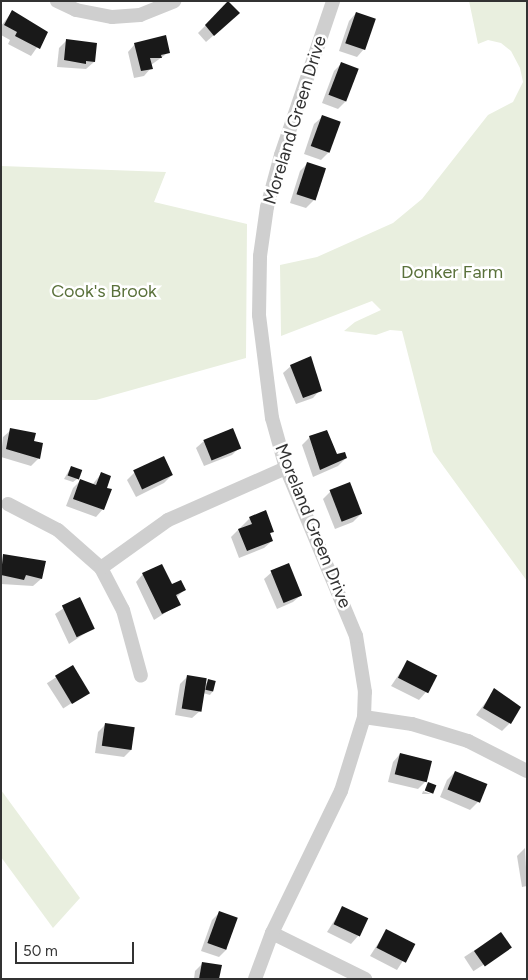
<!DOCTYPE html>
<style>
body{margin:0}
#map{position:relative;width:528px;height:980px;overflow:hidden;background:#fff;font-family:Figtree,sans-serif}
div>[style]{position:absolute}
.green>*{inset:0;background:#e9efdf}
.shadow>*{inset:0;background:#0003;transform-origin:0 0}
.building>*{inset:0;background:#191919;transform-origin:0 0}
.minor>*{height:14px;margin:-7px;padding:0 7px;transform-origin:7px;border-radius:7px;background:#cfcfcf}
span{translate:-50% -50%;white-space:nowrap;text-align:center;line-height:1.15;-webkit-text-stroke:5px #fff;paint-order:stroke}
.street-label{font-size:18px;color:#323232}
.park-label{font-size:18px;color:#5a713b}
.frame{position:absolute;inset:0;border:2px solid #323232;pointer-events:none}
.scale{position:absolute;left:15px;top:942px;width:119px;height:22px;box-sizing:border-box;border:2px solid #323232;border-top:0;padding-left:6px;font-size:15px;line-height:18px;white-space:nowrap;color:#323232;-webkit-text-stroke:4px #fff;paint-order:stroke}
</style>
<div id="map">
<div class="green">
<div style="clip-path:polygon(469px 1px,527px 1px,527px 581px,433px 452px,402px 331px,390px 330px,376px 335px,344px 331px,355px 322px,381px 310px,372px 301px,281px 336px,280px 265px,317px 257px,393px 223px,422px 199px,488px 115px,513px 102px,523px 82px,520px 68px,511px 51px,501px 43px,488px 40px,478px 44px)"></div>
<div style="clip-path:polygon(1px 166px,166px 172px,154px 202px,247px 224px,246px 358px,96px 400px,1px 400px)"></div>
<div style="clip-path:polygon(1px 790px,80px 898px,53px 928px,1px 857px)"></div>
</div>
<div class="shadow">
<div style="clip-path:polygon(229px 2px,231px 20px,206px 42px,198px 33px)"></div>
<div style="clip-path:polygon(12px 12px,47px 33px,31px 56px,8px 44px,10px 40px,1px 35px,1px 26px)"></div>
<div style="clip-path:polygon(356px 13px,364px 49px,357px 57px,339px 51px,349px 21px)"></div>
<div style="clip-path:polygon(67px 40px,96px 44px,94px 62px,86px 69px,57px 67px,59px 48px)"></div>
<div style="clip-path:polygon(135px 44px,169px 52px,151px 65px,151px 68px,144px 76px,134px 78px,128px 52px)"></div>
<div style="clip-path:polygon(341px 64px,346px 101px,338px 109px,322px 103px,334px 71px)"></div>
<div style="clip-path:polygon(322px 117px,329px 152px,321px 160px,304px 154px,314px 124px)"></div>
<div style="clip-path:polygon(308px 163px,314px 200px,306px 208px,290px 203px,300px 171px)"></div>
<div style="clip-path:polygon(291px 366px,320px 390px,313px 398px,296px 404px,283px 373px)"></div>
<div style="clip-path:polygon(11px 430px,32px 442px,39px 458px,31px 466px,1px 457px,3px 437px)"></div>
<div style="clip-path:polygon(310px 437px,337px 456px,346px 458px,338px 466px,313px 477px,302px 445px)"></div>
<div style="clip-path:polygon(204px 441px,240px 447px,232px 455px,204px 466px,196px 448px)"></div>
<div style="clip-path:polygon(71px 467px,77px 479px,73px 482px,64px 479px)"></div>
<div style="clip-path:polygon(135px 472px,172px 475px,164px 483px,136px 497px,127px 480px)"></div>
<div style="clip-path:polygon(101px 474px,105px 488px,103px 509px,96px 517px,66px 506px,73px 488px,80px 481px,92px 485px)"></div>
<div style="clip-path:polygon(331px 491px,361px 514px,353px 522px,335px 529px,323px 499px)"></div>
<div style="clip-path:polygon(250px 518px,272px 531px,270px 534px,272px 541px,264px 548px,239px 558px,231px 537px)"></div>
<div style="clip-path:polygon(4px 556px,45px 562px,41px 579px,33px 586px,1px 584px)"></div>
<div style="clip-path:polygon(272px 572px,301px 595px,293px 602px,277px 609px,264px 579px)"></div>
<div style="clip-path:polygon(143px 574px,184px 590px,176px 598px,179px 604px,154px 620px,136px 582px)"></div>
<div style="clip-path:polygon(79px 598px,93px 628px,69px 644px,55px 614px)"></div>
<div style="clip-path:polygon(408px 661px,426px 692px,419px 700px,391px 686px)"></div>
<div style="left:72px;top:667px;width:30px;height:30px;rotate:57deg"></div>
<div style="clip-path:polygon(188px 676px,204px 685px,209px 681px,213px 691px,210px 695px,203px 693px,200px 711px,192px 718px,175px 715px,180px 684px)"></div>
<div style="clip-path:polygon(495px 690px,510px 699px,510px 723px,502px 731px,476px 715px)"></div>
<div style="clip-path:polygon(105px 725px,131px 750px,124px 757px,95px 753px,98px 732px)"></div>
<div style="clip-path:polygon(400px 754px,425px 782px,418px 789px,388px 782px,393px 762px)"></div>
<div style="clip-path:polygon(455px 772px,478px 802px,470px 810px,440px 797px,447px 780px)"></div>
<div style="clip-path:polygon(423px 791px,431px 794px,422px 794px)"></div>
<div style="clip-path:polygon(525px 848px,527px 886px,522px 887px,517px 856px)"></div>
<div style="clip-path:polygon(343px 907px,358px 936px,351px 944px,327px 932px)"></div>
<div style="clip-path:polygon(219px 913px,227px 949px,219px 957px,201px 951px,212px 920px)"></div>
<div style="clip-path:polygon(386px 931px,413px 945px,397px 970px,370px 956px)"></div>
<div style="left:501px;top:933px;width:17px;height:44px;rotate:57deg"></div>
<div style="clip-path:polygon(203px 963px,218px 979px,194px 979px,195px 971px)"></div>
</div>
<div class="building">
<div style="clip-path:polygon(228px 1px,240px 13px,214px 36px,205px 25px)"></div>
<div style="clip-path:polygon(12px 10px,48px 32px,40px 49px,15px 36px,17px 32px,4px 25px)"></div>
<div style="left:356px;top:12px;width:21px;height:33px;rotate:19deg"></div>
<div style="clip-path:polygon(166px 35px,170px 53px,161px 55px,162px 58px,150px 58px,153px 69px,141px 71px,134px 43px)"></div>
<div style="clip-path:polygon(66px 39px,97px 43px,95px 62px,86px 61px,86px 64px,64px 60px)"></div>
<div style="left:341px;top:62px;width:19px;height:35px;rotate:21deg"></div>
<div style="left:322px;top:115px;width:20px;height:33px;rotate:20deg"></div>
<div style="left:307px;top:162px;width:20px;height:34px;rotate:18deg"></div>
<div style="clip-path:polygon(311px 356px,322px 391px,303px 398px,290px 365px)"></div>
<div style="clip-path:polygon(10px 428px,36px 433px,34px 441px,43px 443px,40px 459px,6px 449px)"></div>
<div style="left:233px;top:428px;width:22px;height:32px;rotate:68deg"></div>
<div style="clip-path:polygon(327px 430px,337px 454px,345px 452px,347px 458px,320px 470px,309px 436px)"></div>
<div style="left:164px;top:456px;width:21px;height:34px;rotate:65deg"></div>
<div style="left:71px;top:466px;width:12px;height:10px;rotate:20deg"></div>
<div style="clip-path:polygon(101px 472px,111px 476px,107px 488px,112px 489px,104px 510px,73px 499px,80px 479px,96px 485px)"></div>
<div style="left:350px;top:482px;width:34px;height:22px;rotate:69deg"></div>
<div style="clip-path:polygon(266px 510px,274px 532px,270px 533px,273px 541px,247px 551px,238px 529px,252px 524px,249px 517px)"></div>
<div style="clip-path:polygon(3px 554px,46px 561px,42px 579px,26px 575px,24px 580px,1px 575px)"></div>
<div style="left:289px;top:563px;width:35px;height:20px;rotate:68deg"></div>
<div style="clip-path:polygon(162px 564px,172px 584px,181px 580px,186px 590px,176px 595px,181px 605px,162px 614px,142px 573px)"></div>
<div style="left:80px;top:597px;width:35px;height:20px;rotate:65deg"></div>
<div style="left:407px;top:660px;width:34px;height:20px;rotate:27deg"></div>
<div style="left:73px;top:665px;width:33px;height:21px;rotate:59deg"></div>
<div style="left:187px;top:675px;width:20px;height:34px;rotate:9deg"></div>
<div style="left:208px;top:679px;width:8px;height:11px;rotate:14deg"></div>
<div style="clip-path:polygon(494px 688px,521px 707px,511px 724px,483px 708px)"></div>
<div style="left:105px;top:723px;width:30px;height:23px;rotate:8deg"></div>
<div style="left:400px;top:753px;width:33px;height:22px;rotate:14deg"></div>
<div style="left:455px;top:771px;width:35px;height:20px;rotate:22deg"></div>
<div style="left:428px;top:782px;width:9px;height:9px;rotate:21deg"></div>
<div style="left:342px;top:906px;width:29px;height:20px;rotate:25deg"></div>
<div style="left:219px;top:911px;width:20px;height:34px;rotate:20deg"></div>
<div style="left:386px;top:929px;width:33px;height:21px;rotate:27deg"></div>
<div style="left:501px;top:932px;width:19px;height:33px;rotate:55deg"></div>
<div style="clip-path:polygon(202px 962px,222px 965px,219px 979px,199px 979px)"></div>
</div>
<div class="minor">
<div style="left:57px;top:1px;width:21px;rotate:25deg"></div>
<div style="left:76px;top:10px;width:37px;rotate:11deg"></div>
<div style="left:112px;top:17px;width:28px;rotate:-4deg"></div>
<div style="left:140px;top:15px;width:37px;rotate:-22deg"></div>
<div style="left:8px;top:504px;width:56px;rotate:27.5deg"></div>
<div style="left:58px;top:530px;width:57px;rotate:41.5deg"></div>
<div style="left:101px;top:568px;width:47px;rotate:62.4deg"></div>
<div style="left:123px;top:610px;width:68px;rotate:74.7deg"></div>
<div style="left:101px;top:568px;width:82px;rotate:-35.6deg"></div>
<div style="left:168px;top:520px;width:129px;rotate:-23.8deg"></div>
<div style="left:364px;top:717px;width:49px;rotate:8.3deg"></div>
<div style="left:412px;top:724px;width:59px;rotate:16.9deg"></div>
<div style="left:468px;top:741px;width:66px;rotate:27deg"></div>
<div style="left:272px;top:933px;width:104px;rotate:26.3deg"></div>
<div style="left:255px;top:979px;width:49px;rotate:-69.7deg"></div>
<div style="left:272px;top:933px;width:158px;rotate:-64.1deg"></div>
<div style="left:341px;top:791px;width:77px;rotate:-72.7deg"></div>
<div style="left:364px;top:717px;width:25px;rotate:-88deg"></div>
<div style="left:365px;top:692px;width:57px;rotate:-99.1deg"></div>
<div style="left:356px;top:636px;width:182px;rotate:-112.6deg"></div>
<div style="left:286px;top:468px;width:52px;rotate:-105.6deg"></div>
<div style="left:272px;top:418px;width:104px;rotate:-97.2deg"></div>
<div style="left:259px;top:315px;width:59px;rotate:-89deg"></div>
<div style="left:260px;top:256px;width:49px;rotate:-81.9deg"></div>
<div style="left:267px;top:207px;width:54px;rotate:-74.9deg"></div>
<div style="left:281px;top:155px;width:163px;rotate:-71.3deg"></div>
</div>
<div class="street-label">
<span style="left:295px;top:120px;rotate:-73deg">Moreland Green Drive</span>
<span style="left:313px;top:526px;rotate:68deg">Moreland Green Drive</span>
</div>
<div class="park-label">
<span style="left:452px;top:272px">Donker Farm</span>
<span style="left:104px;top:291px">Cook's Brook</span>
</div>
<div class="frame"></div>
<div class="scale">50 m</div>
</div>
